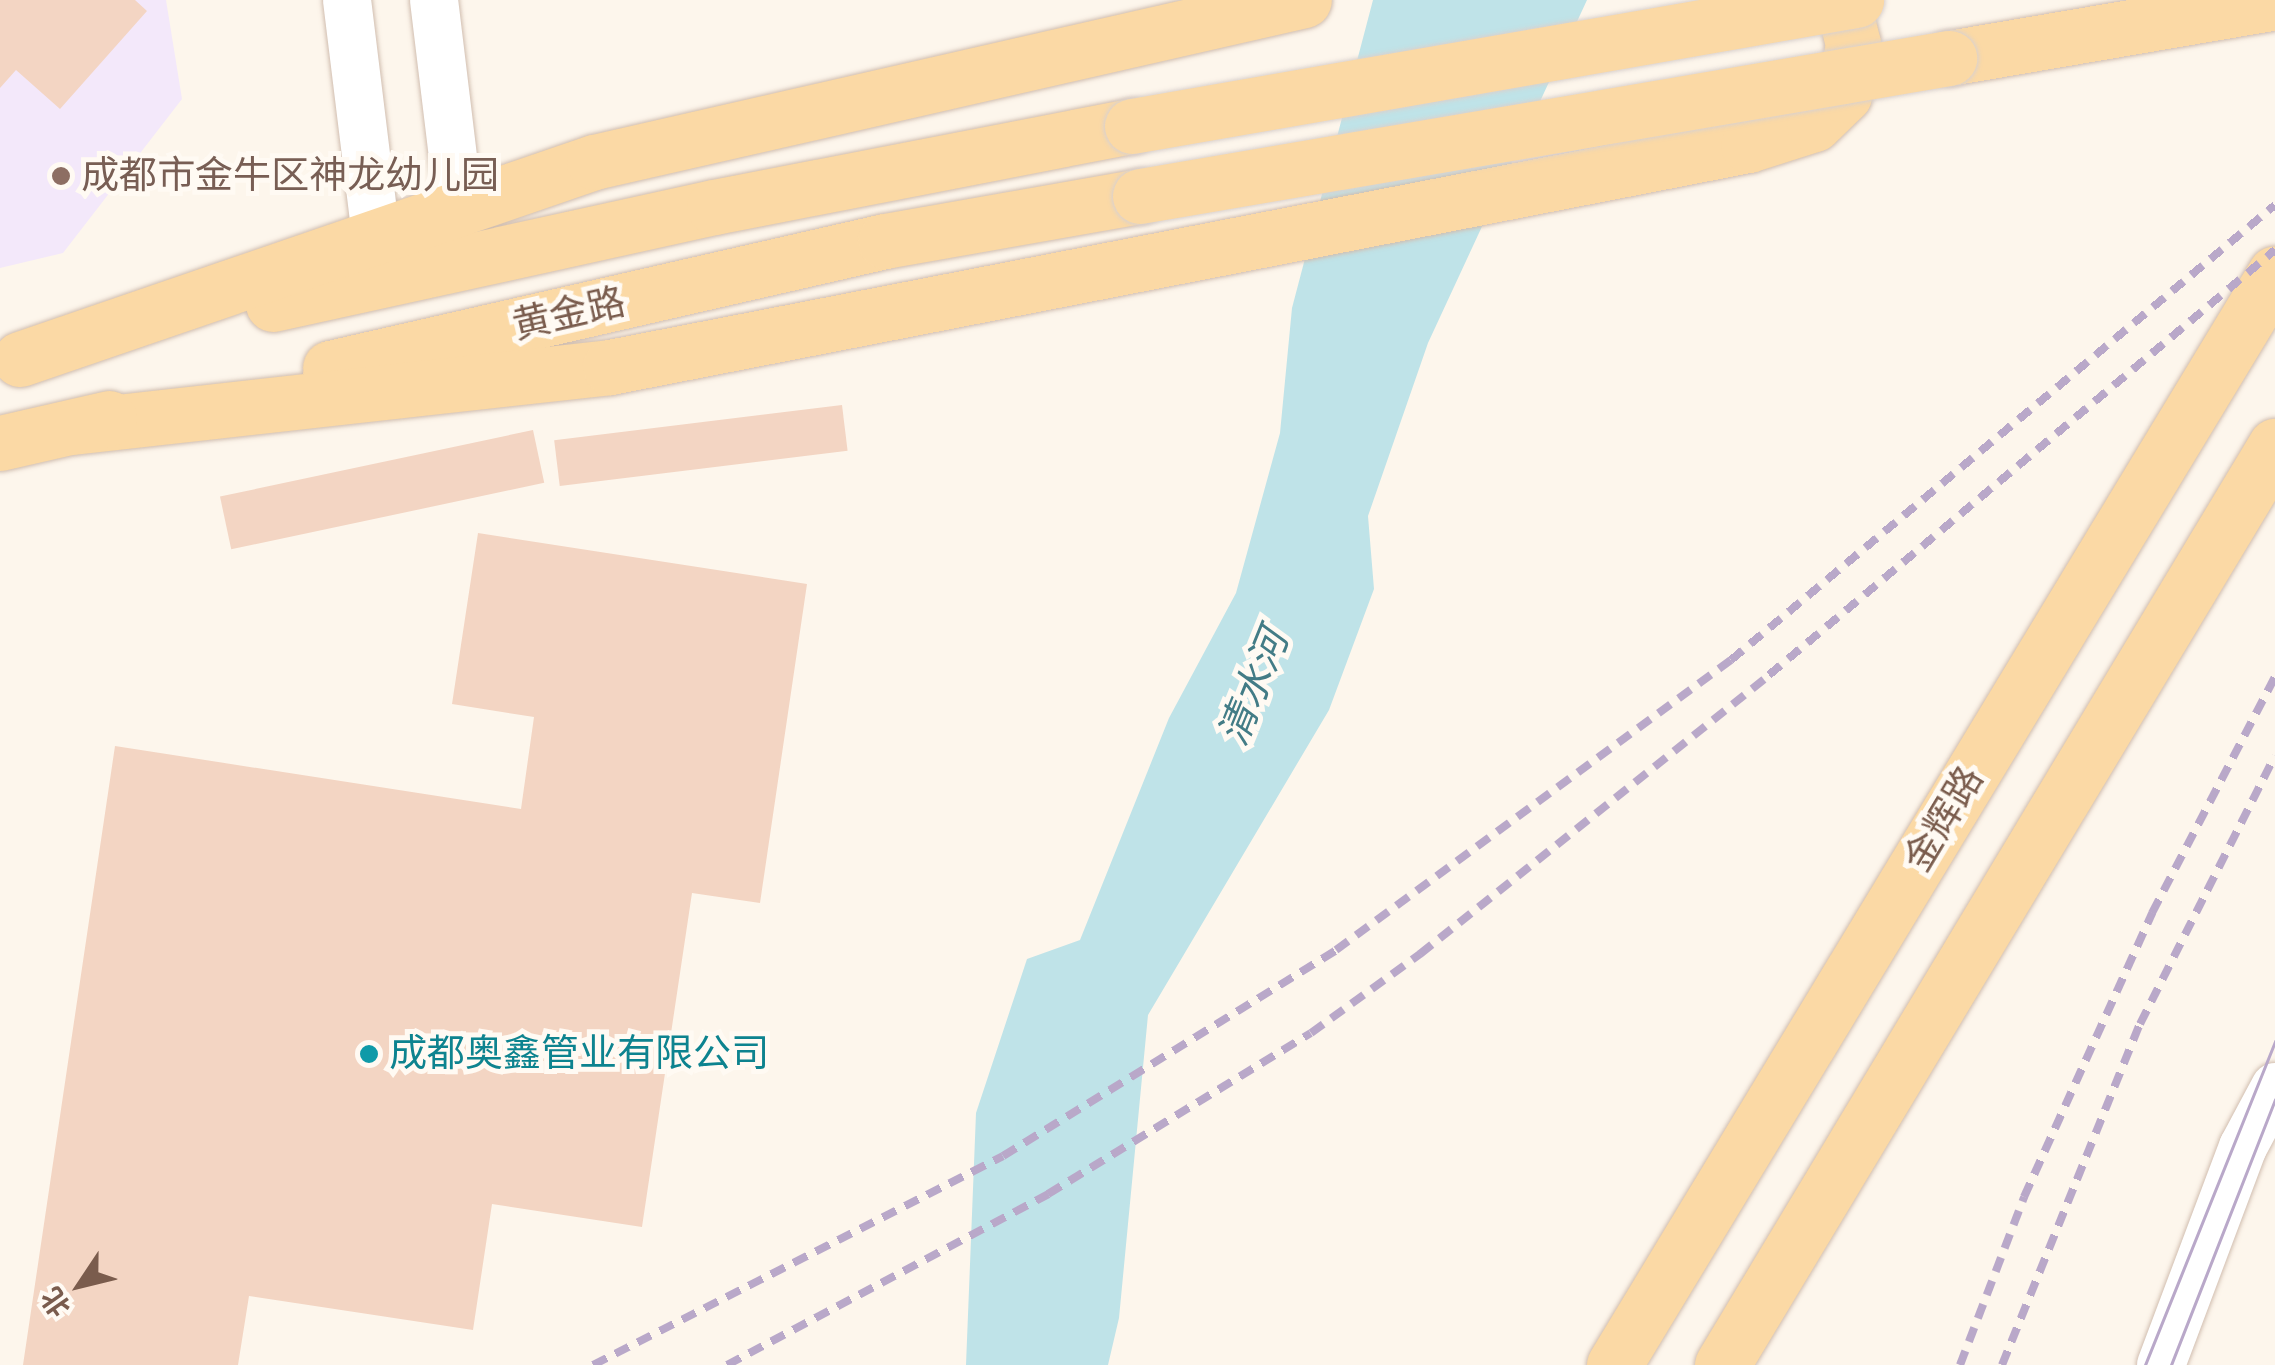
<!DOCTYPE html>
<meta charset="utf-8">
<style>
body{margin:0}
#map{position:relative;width:2275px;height:1365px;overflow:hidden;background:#fdf6ec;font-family:Figtree,"Noto Sans SC",sans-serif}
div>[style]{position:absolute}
.education>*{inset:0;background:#f3e8fa}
.water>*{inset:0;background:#bfe3e8}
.building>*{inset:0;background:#f3d5c3;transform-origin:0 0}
.roads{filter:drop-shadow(0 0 2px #d1beb0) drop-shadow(0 0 2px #d1beb0)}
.minor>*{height:48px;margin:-24px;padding:0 24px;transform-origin:24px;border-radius:24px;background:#fff}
.major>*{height:55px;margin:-27.5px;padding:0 27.5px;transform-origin:27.5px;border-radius:27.5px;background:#fbd9a5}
.tram>*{height:2.5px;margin:-1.25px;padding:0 1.25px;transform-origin:1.25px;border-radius:1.25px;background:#b9a8c9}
.rail>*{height:8px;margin-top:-4px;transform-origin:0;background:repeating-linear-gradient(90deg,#b9a8c9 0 15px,transparent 0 25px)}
.bridges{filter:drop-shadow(0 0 2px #dad1cd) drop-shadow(0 0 2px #dad1cd)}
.major-bridge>*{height:55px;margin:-27.5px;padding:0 27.5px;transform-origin:27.5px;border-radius:27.5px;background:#fbd9a5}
.dots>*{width:28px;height:28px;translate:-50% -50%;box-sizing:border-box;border:5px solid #fffaf3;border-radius:50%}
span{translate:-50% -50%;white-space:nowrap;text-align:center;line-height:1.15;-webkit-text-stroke:10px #fffaf3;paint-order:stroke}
.education-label{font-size:38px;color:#785e54}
.left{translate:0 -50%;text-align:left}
.street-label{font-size:38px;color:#7a5c4d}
.culture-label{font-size:38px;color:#0d838f}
.water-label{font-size:40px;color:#437c86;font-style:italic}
.north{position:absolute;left:30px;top:1235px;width:100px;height:100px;-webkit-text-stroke:8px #fffaf3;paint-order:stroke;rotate:235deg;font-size:28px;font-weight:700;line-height:40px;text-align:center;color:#7a5c4d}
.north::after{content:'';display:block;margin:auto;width:35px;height:45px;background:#7a5c4d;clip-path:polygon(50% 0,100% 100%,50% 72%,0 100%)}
</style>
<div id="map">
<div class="education">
<div style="clip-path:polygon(0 0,166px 0,182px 99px,63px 253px,0 268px)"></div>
</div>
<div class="water">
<div style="clip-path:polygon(1373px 0,1587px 0,1428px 343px,1368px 516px,1374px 589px,1329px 710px,1148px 1015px,1119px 1318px,1108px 1365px,966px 1365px,976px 1113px,1027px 959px,1080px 940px,1169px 718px,1236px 593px,1280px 433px,1292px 308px)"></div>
</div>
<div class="building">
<div style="clip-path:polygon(0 0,135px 0,147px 11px,60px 109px,16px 70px,0 88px)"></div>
<div style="left:842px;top:405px;width:46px;height:290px;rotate:83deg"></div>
<div style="left:533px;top:430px;width:54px;height:320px;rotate:78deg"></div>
<div style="clip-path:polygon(478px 533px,807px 584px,760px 903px,692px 893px,642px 1227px,492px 1204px,473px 1330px,249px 1296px,238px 1365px,23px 1365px,115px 746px,521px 809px,534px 717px,452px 704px)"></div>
</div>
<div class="roads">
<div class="minor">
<div style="left:347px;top:0;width:239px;rotate:83deg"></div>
<div style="left:434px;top:0;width:209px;rotate:83.1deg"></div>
<div style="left:2161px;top:1365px;width:233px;rotate:-69.4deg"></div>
<div style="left:2243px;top:1147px;width:68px;rotate:-61.9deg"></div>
</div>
<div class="major">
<div style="left:1949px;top:58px;width:331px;rotate:-9.7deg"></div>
<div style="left:273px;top:304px;width:452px;rotate:-12.4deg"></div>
<div style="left:714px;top:207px;width:426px;rotate:-11deg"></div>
<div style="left:20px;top:359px;width:607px;rotate:-18.94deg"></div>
<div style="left:594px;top:162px;width:728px;rotate:-12.85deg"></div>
<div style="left:330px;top:368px;width:569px;rotate:-12.89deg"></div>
<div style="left:885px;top:241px;width:259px;rotate:-10deg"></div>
<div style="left:72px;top:427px;width:541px;rotate:-6.36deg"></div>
<div style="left:610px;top:367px;width:1159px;rotate:-11.04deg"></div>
<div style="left:1748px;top:145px;width:69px;rotate:-17.7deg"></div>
<div style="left:1814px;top:124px;width:42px;rotate:-44deg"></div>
<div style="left:1844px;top:95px;width:52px;rotate:-80deg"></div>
<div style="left:1853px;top:44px;width:45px;rotate:-104deg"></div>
<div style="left:0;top:443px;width:112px;rotate:-12.9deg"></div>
<div style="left:1614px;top:1365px;width:1276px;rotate:-58.81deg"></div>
<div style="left:1722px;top:1365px;width:1073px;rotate:-58.96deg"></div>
</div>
</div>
<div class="tram">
<div style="left:2145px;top:1365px;width:349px;rotate:-68.1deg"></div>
<div style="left:2171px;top:1365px;width:285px;rotate:-68.6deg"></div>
</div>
<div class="rail">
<div style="left:593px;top:1365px;width:460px;rotate:-27deg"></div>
<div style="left:1003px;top:1156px;width:392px;rotate:-31.7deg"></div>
<div style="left:1336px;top:950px;width:490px;rotate:-36.3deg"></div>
<div style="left:1731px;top:660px;width:709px;rotate:-39.91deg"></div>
<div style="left:727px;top:1365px;width:364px;rotate:-28deg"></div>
<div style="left:1048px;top:1194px;width:308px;rotate:-31.5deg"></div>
<div style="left:1311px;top:1033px;width:135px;rotate:-35.9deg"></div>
<div style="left:1420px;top:954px;width:447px;rotate:-38.6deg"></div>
<div style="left:1769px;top:675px;width:661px;rotate:-40.03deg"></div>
<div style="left:1960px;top:1365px;width:180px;rotate:-69.1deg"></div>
<div style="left:2024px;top:1197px;width:312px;rotate:-65.7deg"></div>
<div style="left:2152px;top:913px;width:266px;rotate:-62.5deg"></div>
<div style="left:2002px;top:1365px;width:368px;rotate:-68deg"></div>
<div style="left:2140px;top:1024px;width:300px;rotate:-63.3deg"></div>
</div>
<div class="bridges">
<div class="major-bridge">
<div style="left:1132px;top:126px;width:735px;rotate:-9.87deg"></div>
<div style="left:1140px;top:196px;width:821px;rotate:-9.68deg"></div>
</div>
</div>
<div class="dots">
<div style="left:61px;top:176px;background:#8d6e63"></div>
<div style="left:369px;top:1054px;background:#0f9aa8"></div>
</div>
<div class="education-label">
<span class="left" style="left:81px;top:176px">成都市金牛区神龙幼儿园</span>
</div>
<div class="street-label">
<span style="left:569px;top:314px;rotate:-13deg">黄金路</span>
<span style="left:1944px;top:819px;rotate:-59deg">金辉路</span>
</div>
<div class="culture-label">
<span class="left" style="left:389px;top:1054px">成都奥鑫管业有限公司</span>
</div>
<div class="water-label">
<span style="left:1253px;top:687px;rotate:-68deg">清水河</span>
</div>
<div class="north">北</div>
</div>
